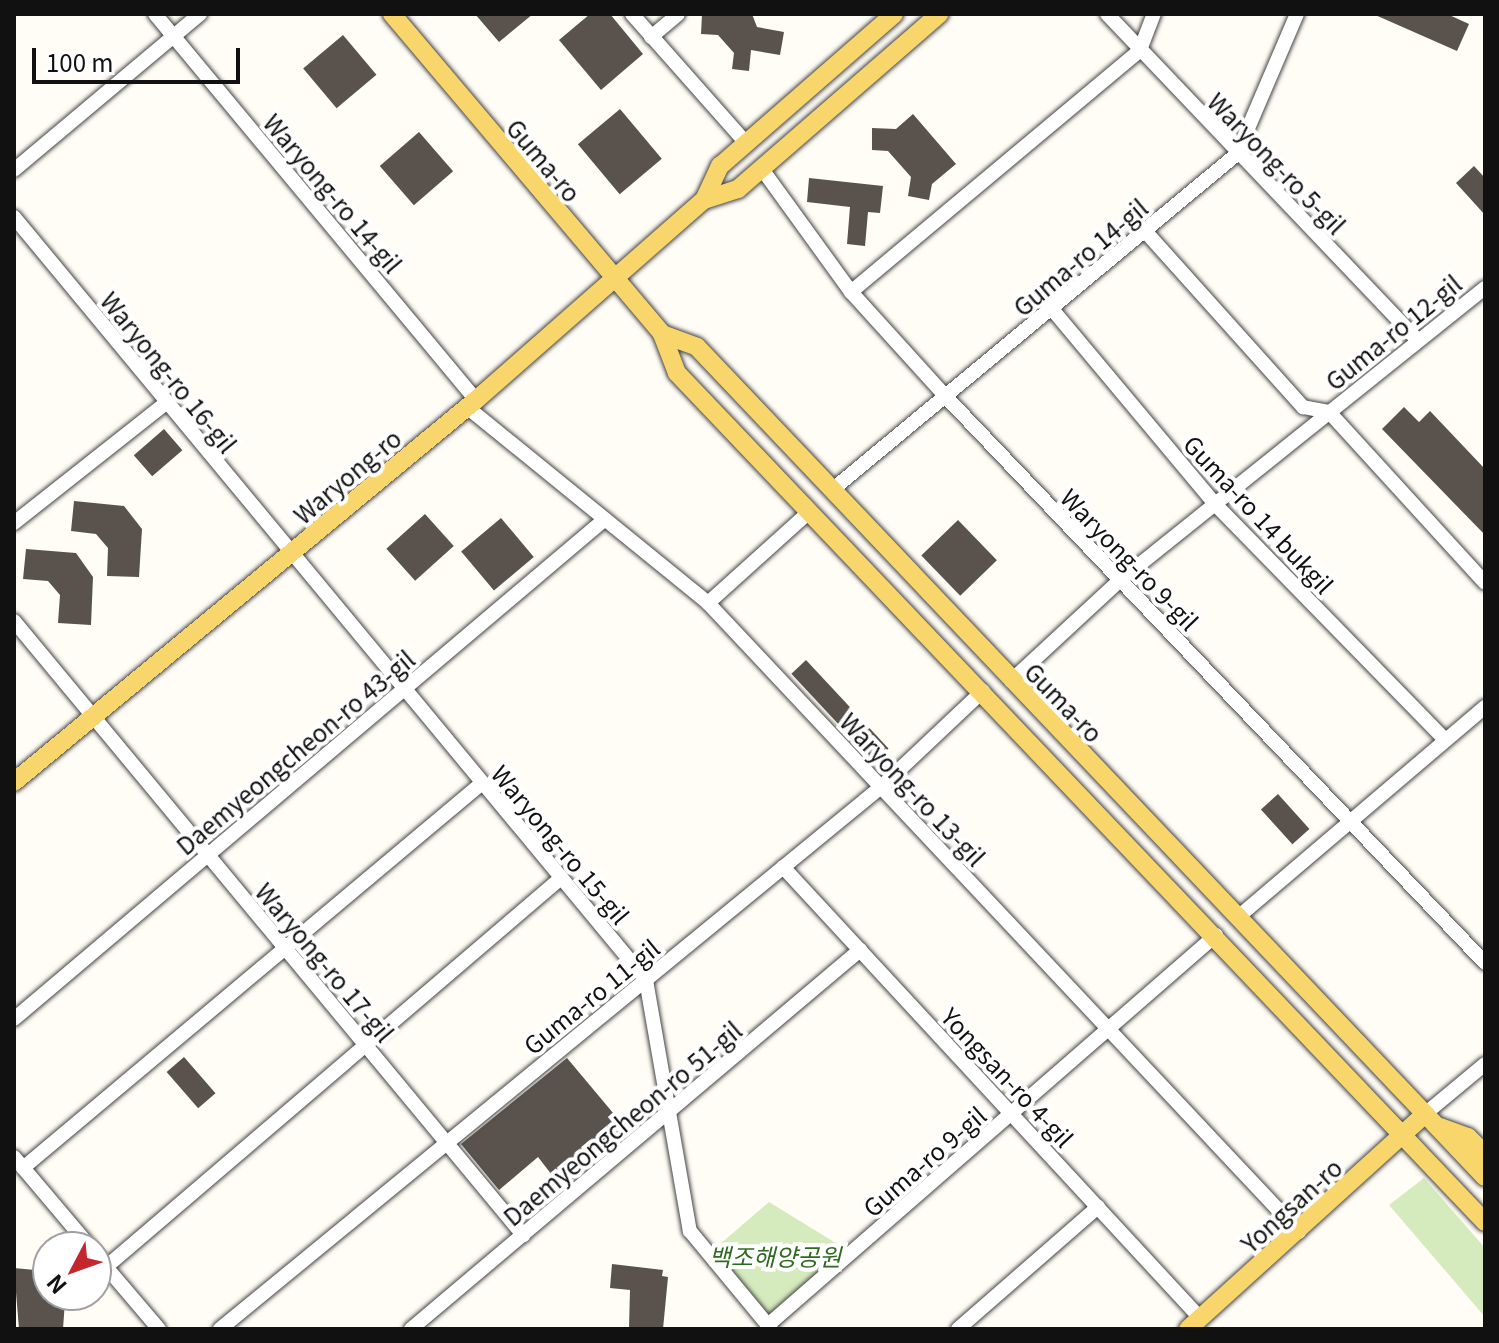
<!DOCTYPE html>
<meta charset="utf-8">
<style>
body{margin:0}
#map{position:relative;width:1499px;height:1343px;overflow:hidden;background:#fffdf5;font-family:Georgia,"Noto Sans KR",serif}
div>[style]{position:absolute}
.green>*{inset:0;background:#d5ebbd}
.building>*{inset:0;background:#5a524d;transform-origin:0 0}
.roads{filter:drop-shadow(0 0 2px #444) drop-shadow(0 0 2px #444)}
.minor>*{height:14px;margin:-7px;padding:0 7px;transform-origin:7px;border-radius:7px;background:#fff}
.major>*{height:18px;margin:-9px;padding:0 9px;transform-origin:9px;border-radius:9px;background:#f9d66b}
span{translate:-50% -50%;white-space:nowrap;text-align:center;line-height:1.15;-webkit-text-stroke:8px #fff;paint-order:stroke}
.street-label{font-size:24px;color:#111}
.park-label{font-size:24px;color:#2f6b1f;font-style:italic}
.frame{position:absolute;inset:0;border:16px solid #111;pointer-events:none}
.north{position:absolute;left:32px;top:1231px;width:80px;height:80px;box-sizing:border-box;background:#fff;border:2px solid #a0a0a0;border-radius:50%;rotate:229deg;font-size:22px;font-weight:700;line-height:32px;text-align:center;color:#111}
.north::after{content:'';display:block;margin:auto;width:28px;height:36px;background:#c4262e;clip-path:polygon(50% 0,100% 100%,50% 72%,0 100%)}
.scale{position:absolute;left:32px;top:48px;width:208px;height:36px;box-sizing:border-box;border:4px solid #111;border-top:0;padding-left:10px;font-size:24px;line-height:28px;white-space:nowrap;color:#111;-webkit-text-stroke:6px #fff;paint-order:stroke}
</style>
<div id="map">
<div class="green">
<div style="clip-path:polygon(1424px 1178px,1485px 1248px,1485px 1317px,1389px 1205px)"></div>
<div style="clip-path:polygon(769px 1202px,847px 1250px,769px 1319px,712px 1251px)"></div>
</div>
<div class="building">
<div style="clip-path:polygon(475px 14px,533px 14px,499px 42px)"></div>
<div style="clip-path:polygon(590px 14px,610px 14px,643px 54px,601px 90px,559px 40px)"></div>
<div style="clip-path:polygon(702px 14px,752px 14px,757px 27px,784px 32px,780px 55px,751px 50px,749px 71px,732px 69px,734px 53px,718px 35px,701px 34px)"></div>
<div style="clip-path:polygon(1373px 14px,1447px 14px,1469px 24px,1457px 51px)"></div>
<div style="left:343px;top:35px;width:52px;height:52px;rotate:50deg"></div>
<div style="left:620px;top:109px;width:65px;height:55px;rotate:50deg"></div>
<div style="clip-path:polygon(913px 114px,956px 164px,932px 184px,929px 200px,908px 196px,911px 177px,888px 151px,872px 150px,872px 128px,896px 129px)"></div>
<div style="left:419px;top:132px;width:52px;height:52px;rotate:49deg"></div>
<div style="clip-path:polygon(1474px 166px,1485px 178px,1485px 215px,1456px 183px)"></div>
<div style="clip-path:polygon(809px 178px,883px 186px,880px 213px,868px 212px,865px 246px,847px 244px,850px 207px,807px 202px)"></div>
<div style="clip-path:polygon(1404px 407px,1419px 422px,1430px 411px,1485px 469px,1485px 535px,1382px 429px)"></div>
<div style="left:164px;top:429px;width:28px;height:40px;rotate:49deg"></div>
<div style="clip-path:polygon(74px 501px,124px 506px,142px 529px,139px 577px,107px 576px,108px 548px,96px 534px,71px 531px)"></div>
<div style="left:425px;top:514px;width:43px;height:52px;rotate:48deg"></div>
<div style="left:501px;top:518px;width:51px;height:52px;rotate:50deg"></div>
<div style="left:958px;top:520px;width:56px;height:51px;rotate:46deg"></div>
<div style="clip-path:polygon(26px 549px,76px 553px,93px 577px,91px 625px,58px 623px,60px 595px,48px 581px,23px 579px)"></div>
<div style="left:806px;top:660px;width:121px;height:20px;rotate:47deg"></div>
<div style="left:1278px;top:794px;width:47px;height:23px;rotate:48deg"></div>
<div style="left:184px;top:1057px;width:48px;height:23px;rotate:49deg"></div>
<div style="clip-path:polygon(567px 1058px,629px 1132px,562px 1188px,538px 1157px,499px 1190px,461px 1144px)"></div>
<div style="clip-path:polygon(612px 1264px,663px 1270px,662px 1276px,668px 1277px,663px 1329px,629px 1328px,630px 1290px,610px 1288px)"></div>
<div style="clip-path:polygon(14px 1268px,46px 1271px,43px 1299px,65px 1301px,63px 1329px,19px 1329px)"></div>
</div>
<div class="roads">
<div class="minor">
<div style="left:155px;top:14px;width:502px;rotate:50.25deg"></div>
<div style="left:632px;top:14px;width:174px;rotate:48.5deg"></div>
<div style="left:1107px;top:14px;width:450px;rotate:46.4deg"></div>
<div style="left:651px;top:37px;width:35px;rotate:-40deg"></div>
<div style="left:762px;top:169px;width:152px;rotate:54.1deg"></div>
<div style="left:851px;top:292px;width:143px;rotate:47.8deg"></div>
<div style="left:947px;top:398px;width:780px;rotate:46.4deg"></div>
<div style="left:14px;top:170px;width:243px;rotate:-40deg"></div>
<div style="left:14px;top:217px;width:991px;rotate:50.36deg"></div>
<div style="left:646px;top:980px;width:255px;rotate:80.1deg"></div>
<div style="left:690px;top:1231px;width:127px;rotate:50.4deg"></div>
<div style="left:1145px;top:231px;width:237px;rotate:48.1deg"></div>
<div style="left:1303px;top:407px;width:26px;rotate:11deg"></div>
<div style="left:1329px;top:412px;width:231px;rotate:47.6deg"></div>
<div style="left:851px;top:292px;width:377px;rotate:-39.9deg"></div>
<div style="left:1140px;top:50px;width:39px;rotate:-69deg"></div>
<div style="left:1052px;top:309px;width:253px;rotate:50.1deg"></div>
<div style="left:1214px;top:503px;width:331px;rotate:45.7deg"></div>
<div style="left:467px;top:407px;width:311px;rotate:39.1deg"></div>
<div style="left:708px;top:603px;width:863px;rotate:46.78deg"></div>
<div style="left:832px;top:490px;width:526px;rotate:-39.68deg"></div>
<div style="left:1237px;top:154px;width:152px;rotate:-66.8deg"></div>
<div style="left:14px;top:523px;width:194px;rotate:-38.3deg"></div>
<div style="left:708px;top:603px;width:137px;rotate:-42deg"></div>
<div style="left:14px;top:621px;width:798px;rotate:50.34deg"></div>
<div style="left:1011px;top:681px;width:147px;rotate:-42.8deg"></div>
<div style="left:1119px;top:581px;width:469px;rotate:-38.7deg"></div>
<div style="left:783px;top:867px;width:614px;rotate:47.24deg"></div>
<div style="left:1237px;top:918px;width:326px;rotate:-40.4deg"></div>
<div style="left:14px;top:1019px;width:774px;rotate:-40.23deg"></div>
<div style="left:1425px;top:1114px;width:78px;rotate:-39.8deg"></div>
<div style="left:14px;top:1157px;width:118px;rotate:49.8deg"></div>
<div style="left:23px;top:1168px;width:599px;rotate:-39.99deg"></div>
<div style="left:96px;top:1255px;width:97px;rotate:49.6deg"></div>
<div style="left:106px;top:1267px;width:599px;rotate:-40.53deg"></div>
<div style="left:768px;top:1325px;width:594px;rotate:-41.04deg"></div>
<div style="left:220px;top:1329px;width:855px;rotate:-39.35deg"></div>
<div style="left:881px;top:787px;width:140px;rotate:-43.3deg"></div>
<div style="left:411px;top:1329px;width:588px;rotate:-40.17deg"></div>
<div style="left:958px;top:1329px;width:186px;rotate:-41.1deg"></div>
</div>
<div class="major">
<div style="left:392px;top:14px;width:419px;rotate:49.8deg"></div>
<div style="left:662px;top:334px;width:42px;rotate:69deg"></div>
<div style="left:677px;top:373px;width:1172px;rotate:46.42deg"></div>
<div style="left:704px;top:200px;width:38px;rotate:-65deg"></div>
<div style="left:720px;top:166px;width:231px;rotate:-41.1deg"></div>
<div style="left:662px;top:334px;width:37px;rotate:20deg"></div>
<div style="left:697px;top:347px;width:1144px;rotate:46.49deg"></div>
<div style="left:14px;top:782px;width:599px;rotate:-39.59deg"></div>
<div style="left:476px;top:400px;width:303px;rotate:-41.3deg"></div>
<div style="left:704px;top:200px;width:36px;rotate:-18deg"></div>
<div style="left:738px;top:189px;width:267px;rotate:-41deg"></div>
<div style="left:1440px;top:1127px;width:30px;rotate:20deg"></div>
<div style="left:1468px;top:1137px;width:24px;rotate:45deg"></div>
<div style="left:1188px;top:1329px;width:320px;rotate:-42.2deg"></div>
</div>
</div>
<div class="street-label">
<span style="left:544px;top:160px;rotate:50deg">Guma-ro</span>
<span style="left:1277px;top:163px;rotate:46deg">Waryong-ro 5-gil</span>
<span style="left:333px;top:193px;rotate:50deg">Waryong-ro 14-gil</span>
<span style="left:1080px;top:257px;rotate:-40deg">Guma-ro 14-gil</span>
<span style="left:1393px;top:332px;rotate:-39deg">Guma-ro 12-gil</span>
<span style="left:169px;top:372px;rotate:51deg">Waryong-ro 16-gil</span>
<span style="left:347px;top:476px;rotate:-40deg">Waryong-ro</span>
<span style="left:1259px;top:514px;rotate:47deg">Guma-ro 14 bukgil</span>
<span style="left:1130px;top:559px;rotate:46deg">Waryong-ro 9-gil</span>
<span style="left:1064px;top:702px;rotate:46deg">Guma-ro</span>
<span style="left:295px;top:752px;rotate:-40deg">Daemyeongcheon-ro 43-gil</span>
<span style="left:913px;top:789px;rotate:47deg">Waryong-ro 13-gil</span>
<span style="left:561px;top:844px;rotate:50deg">Waryong-ro 15-gil</span>
<span style="left:325px;top:962px;rotate:50deg">Waryong-ro 17-gil</span>
<span style="left:591px;top:996px;rotate:-39deg">Guma-ro 11-gil</span>
<span style="left:1008px;top:1077px;rotate:47deg">Yongsan-ro 4-gil</span>
<span style="left:622px;top:1123px;rotate:-40deg">Daemyeongcheon-ro 51-gil</span>
<span style="left:924px;top:1161px;rotate:-41deg">Guma-ro 9-gil</span>
<span style="left:1291px;top:1205px;rotate:-42deg">Yongsan-ro</span>
</div>
<div class="park-label">
<span style="left:775px;top:1256px">백조해양공원</span>
</div>
<div class="frame"></div>
<div class="north">N</div>
<div class="scale">100 m</div>
</div>
